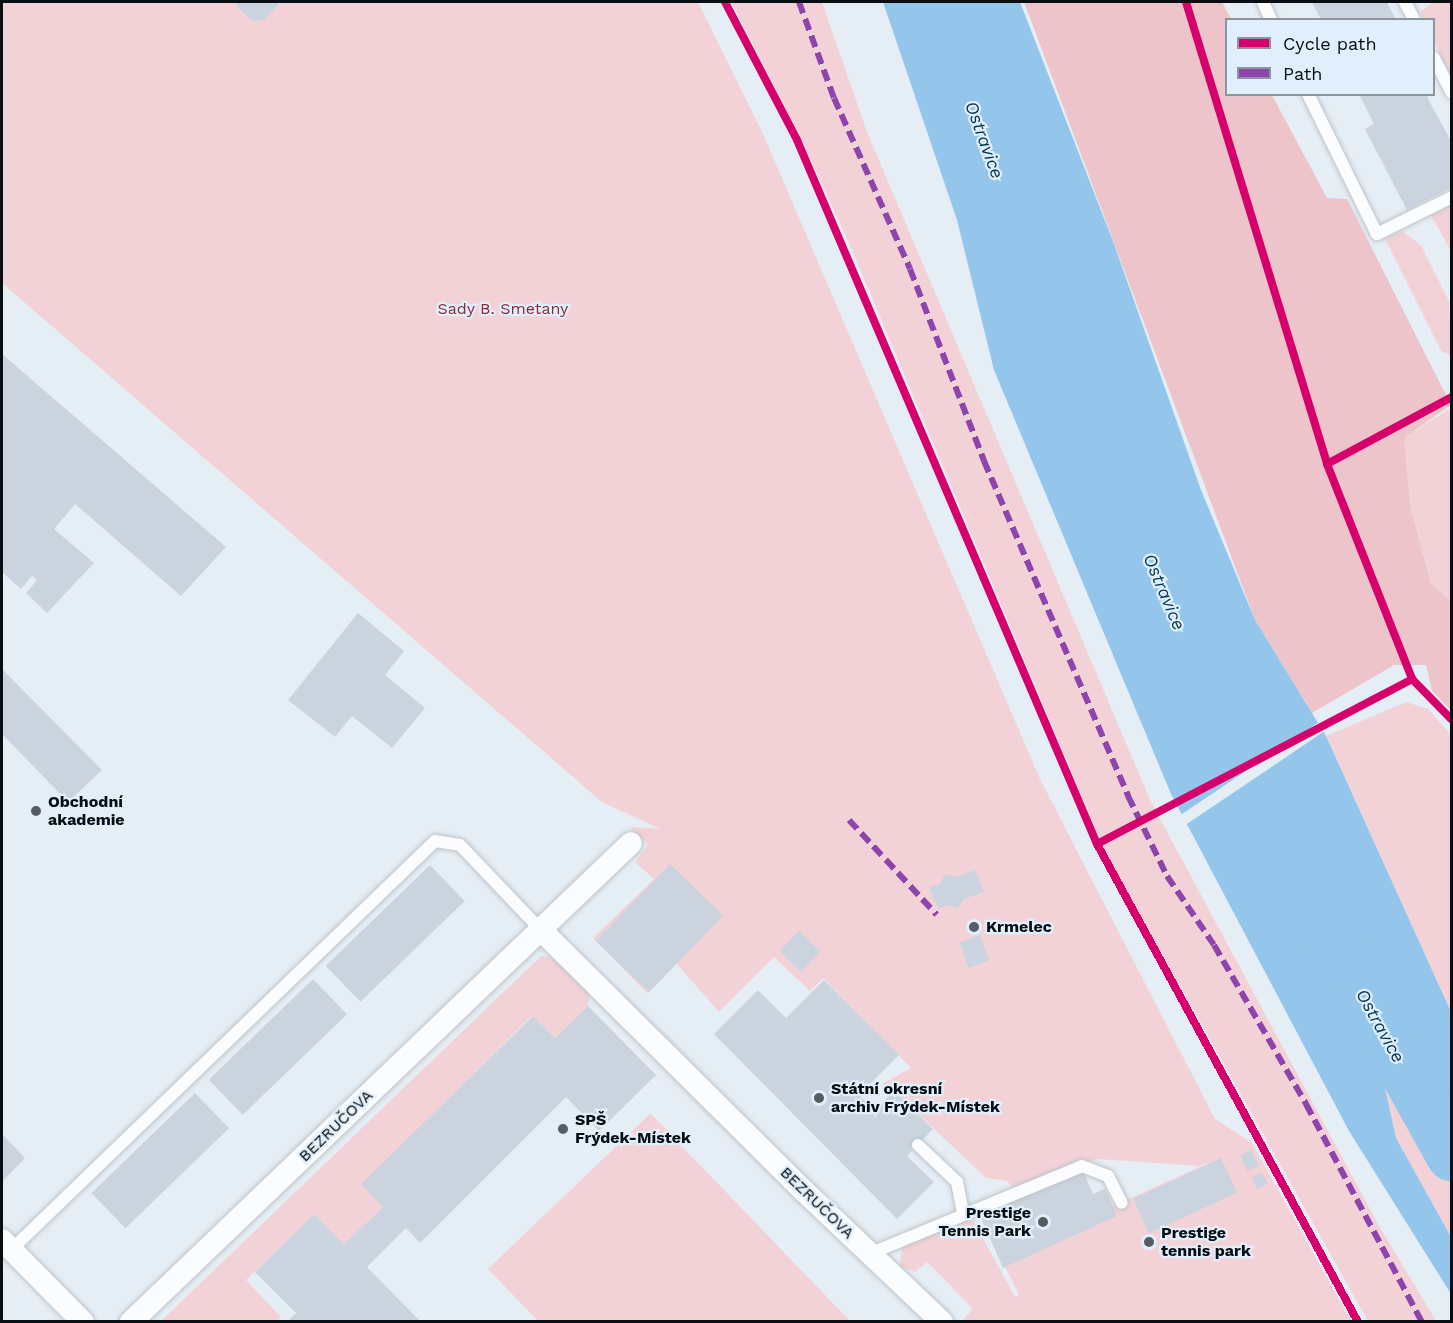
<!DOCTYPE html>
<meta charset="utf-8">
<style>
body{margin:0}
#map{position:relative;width:1453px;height:1323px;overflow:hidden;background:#e6eef5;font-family:"Work Sans",sans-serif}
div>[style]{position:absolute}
.green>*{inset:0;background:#f2d2d7}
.forest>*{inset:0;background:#eec4cb}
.water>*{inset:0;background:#94c5ea}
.pier>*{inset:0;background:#e6eef5;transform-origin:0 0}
.river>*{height:52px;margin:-26px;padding:0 26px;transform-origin:26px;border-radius:26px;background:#94c5ea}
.building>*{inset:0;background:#cbd4de;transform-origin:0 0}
.roads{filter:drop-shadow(0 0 2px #bdc4c9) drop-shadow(0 0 2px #bdc4c9)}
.service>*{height:12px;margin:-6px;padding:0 6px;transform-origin:6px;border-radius:6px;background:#fbfcfe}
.minor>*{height:22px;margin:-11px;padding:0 11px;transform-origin:11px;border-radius:11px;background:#fbfcfe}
.quiet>*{height:6px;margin-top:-3px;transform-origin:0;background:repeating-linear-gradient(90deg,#8e44ad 0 12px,transparent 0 18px)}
.cycleway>*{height:8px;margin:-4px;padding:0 4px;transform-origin:4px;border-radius:4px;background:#d6006c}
.dots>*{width:16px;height:16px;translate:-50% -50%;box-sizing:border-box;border:3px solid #e0effb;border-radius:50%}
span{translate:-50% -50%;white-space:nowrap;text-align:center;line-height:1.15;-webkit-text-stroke:4.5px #e0effb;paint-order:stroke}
.park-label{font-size:16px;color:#8a2a3b}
.poi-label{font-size:16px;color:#090e12;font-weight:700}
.left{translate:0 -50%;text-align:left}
.right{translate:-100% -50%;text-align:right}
.street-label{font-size:16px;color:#090e12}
.water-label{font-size:18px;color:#003656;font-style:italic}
.frame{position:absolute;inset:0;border:3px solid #090e12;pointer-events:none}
.legend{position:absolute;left:1225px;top:18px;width:210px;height:78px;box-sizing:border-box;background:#e0effb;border:2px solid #8a959e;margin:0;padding:8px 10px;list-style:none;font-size:18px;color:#090e12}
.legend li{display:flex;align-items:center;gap:12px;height:30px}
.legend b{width:30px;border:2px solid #8a959e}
</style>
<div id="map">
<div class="green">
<div style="clip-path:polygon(2px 2px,698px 2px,763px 134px,1040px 779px,1215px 1119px,1252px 1143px,1351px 1321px,962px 1321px,973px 1309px,927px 1262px,915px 1272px,900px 1266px,902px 1247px,971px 1216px,1015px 1297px,1019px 1295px,980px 1216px,1082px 1169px,1093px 1194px,1105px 1189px,1113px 1206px,1213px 1161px,1199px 1166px,1098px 1159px,1012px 1187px,1007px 1181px,986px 1178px,894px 1091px,882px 1084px,911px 1068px,823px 978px,810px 991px,774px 957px,719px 1012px,677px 964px,647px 993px,593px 938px,654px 879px,635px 862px,648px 845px,630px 827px,660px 829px,602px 802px,2px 283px)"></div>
<div style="clip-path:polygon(731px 2px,822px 2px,867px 132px,1151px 802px,1378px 1224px,1436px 1321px,1368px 1321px,1106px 854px,849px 243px,798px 132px)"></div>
<div style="clip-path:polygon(1434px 2px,1451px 2px,1451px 77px,1434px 42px,1434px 20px,1422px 19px,1421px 11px)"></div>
<div style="clip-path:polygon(1451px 204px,1451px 251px,1431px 215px)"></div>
<div style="clip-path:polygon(1402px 231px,1421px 245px,1449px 301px,1451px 356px,1441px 351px,1385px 239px)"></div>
<div style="clip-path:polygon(1451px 408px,1451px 601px,1431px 584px,1410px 505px,1403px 438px)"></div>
<div style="clip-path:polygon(1406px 702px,1428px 709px,1451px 735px,1451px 1012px,1326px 736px)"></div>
<div style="clip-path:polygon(541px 956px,552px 958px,590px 991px,588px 1006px,555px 1038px,532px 1016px,362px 1184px,383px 1207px,344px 1244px,314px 1214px,246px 1280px,281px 1317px,276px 1321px,160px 1322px)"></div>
<div style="clip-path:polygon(1358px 999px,1370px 1001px,1385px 1026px,1412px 1120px,1451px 1161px,1451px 1237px,1396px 1138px,1380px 1065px,1355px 1032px,1353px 1012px)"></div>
<div style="clip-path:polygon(651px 1113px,651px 1114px,850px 1321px,538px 1321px,488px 1269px)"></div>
</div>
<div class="forest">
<div style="clip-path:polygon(1024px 2px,1222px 2px,1231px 19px,1226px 20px,1226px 94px,1272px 95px,1327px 198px,1347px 199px,1451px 405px,1404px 438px,1410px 505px,1431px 584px,1451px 601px,1451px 710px,1432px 691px,1426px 665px,1394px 665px,1312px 713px,1255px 620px)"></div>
</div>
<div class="water">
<div style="clip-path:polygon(883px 2px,1020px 2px,1114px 244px,1201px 490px,1255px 620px,1326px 736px,1451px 1012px,1451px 1161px,1412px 1120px,1385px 1026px,1370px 1001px,1358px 999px,1353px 1012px,1355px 1032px,1380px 1065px,1396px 1138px,1451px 1237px,1451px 1294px,1349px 1131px,1171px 794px,994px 370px,957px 220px)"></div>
</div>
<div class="pier">
<div style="left:1320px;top:721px;width:11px;height:169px;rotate:56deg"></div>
</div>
<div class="river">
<div style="left:1330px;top:936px;width:251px;rotate:60.9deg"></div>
</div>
<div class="building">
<div style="clip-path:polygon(236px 2px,278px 2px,278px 5px,264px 20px,253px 21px,237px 7px)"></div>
<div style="clip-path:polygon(1312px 2px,1387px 2px,1396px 20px,1321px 20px)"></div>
<div style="clip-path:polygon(1359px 94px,1431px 94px,1427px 97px,1452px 143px,1452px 187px,1407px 210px,1365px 129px,1374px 124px)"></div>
<div style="clip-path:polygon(2px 354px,226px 547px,181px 596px,75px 504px,54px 529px,94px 563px,47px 613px,26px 593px,37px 580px,32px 576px,21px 589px,2px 572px)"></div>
<div style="clip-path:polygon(358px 613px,404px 651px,385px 675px,425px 708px,392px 748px,352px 716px,335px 737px,288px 700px)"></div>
<div style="clip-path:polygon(2px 669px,102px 770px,68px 802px,2px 734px)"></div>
<div style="left:670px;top:864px;width:74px;height:107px;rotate:44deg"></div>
<div style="left:430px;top:865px;width:50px;height:145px;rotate:46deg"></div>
<div style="clip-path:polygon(975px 870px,984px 892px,964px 899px,958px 908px,948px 905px,938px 909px,929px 887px,940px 884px,945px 874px,956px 877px)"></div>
<div style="left:799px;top:931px;width:30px;height:28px;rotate:44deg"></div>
<div style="left:980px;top:935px;width:27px;height:22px;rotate:70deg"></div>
<div style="left:313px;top:979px;width:49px;height:145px;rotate:46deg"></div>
<div style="clip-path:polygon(824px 980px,899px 1055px,859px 1095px,875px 1110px,894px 1091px,933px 1129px,907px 1156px,934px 1182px,897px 1219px,714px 1034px,758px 990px,786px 1018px)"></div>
<div style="clip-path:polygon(588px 1006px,656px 1075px,599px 1131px,566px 1097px,420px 1243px,406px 1228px,367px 1267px,421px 1322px,287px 1322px,296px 1313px,255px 1272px,314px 1214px,344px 1244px,383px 1207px,361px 1184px,533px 1016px,555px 1038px)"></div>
<div style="left:195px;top:1093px;width:49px;height:144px;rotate:46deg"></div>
<div style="clip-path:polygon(2px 1134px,25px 1158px,2px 1182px)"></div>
<div style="left:1252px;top:1150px;width:17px;height:13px;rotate:66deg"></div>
<div style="left:1221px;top:1158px;width:38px;height:97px;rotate:65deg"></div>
<div style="clip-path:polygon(1082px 1169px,1093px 1194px,1105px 1189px,1117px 1216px,1003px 1268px,980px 1216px)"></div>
<div style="left:1262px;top:1172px;width:13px;height:12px;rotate:63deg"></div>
</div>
<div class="roads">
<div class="service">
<div style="left:1263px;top:2px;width:20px;rotate:66deg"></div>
<div style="left:1405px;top:2px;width:20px;rotate:63deg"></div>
<div style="left:1434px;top:58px;width:39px;rotate:63deg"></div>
<div style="left:1308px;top:94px;width:156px;rotate:63.8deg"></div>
<div style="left:1377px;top:234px;width:84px;rotate:-26.3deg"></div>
<div style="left:918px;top:1145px;width:54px;rotate:43.5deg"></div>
<div style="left:957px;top:1182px;width:31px;rotate:79deg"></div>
<div style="left:11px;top:1250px;width:589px;rotate:-43.97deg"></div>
<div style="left:435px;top:841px;width:25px;rotate:9deg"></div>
<div style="left:460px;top:845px;width:116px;rotate:46.4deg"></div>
<div style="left:869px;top:1254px;width:230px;rotate:-22.4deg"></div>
<div style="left:1082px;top:1166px;width:28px;rotate:21deg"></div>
<div style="left:1108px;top:1176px;width:30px;rotate:63deg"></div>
</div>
<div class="minor">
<div style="left:540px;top:929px;width:372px;rotate:44.8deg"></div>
<div style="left:804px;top:1191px;width:190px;rotate:43.5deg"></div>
<div style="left:2px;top:1240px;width:115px;rotate:45.4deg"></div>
<div style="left:131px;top:1322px;width:692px;rotate:-43.77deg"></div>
</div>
</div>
<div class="quiet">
<div style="left:799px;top:2px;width:102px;rotate:70deg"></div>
<div style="left:834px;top:98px;width:187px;rotate:66deg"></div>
<div style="left:910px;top:269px;width:206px;rotate:68.9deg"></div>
<div style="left:984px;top:461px;width:365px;rotate:66.7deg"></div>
<div style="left:1128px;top:796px;width:89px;rotate:64deg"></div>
<div style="left:1167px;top:876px;width:83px;rotate:55.7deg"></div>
<div style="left:1214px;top:945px;width:184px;rotate:59.9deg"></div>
<div style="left:1306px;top:1104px;width:247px;rotate:62deg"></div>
<div style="left:849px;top:820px;width:129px;rotate:47.2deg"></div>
</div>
<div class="cycleway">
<div style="left:725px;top:2px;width:156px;rotate:62.4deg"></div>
<div style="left:797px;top:140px;width:765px;rotate:66.92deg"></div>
<div style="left:1097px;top:844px;width:545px;rotate:61.36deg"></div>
<div style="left:1186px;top:2px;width:483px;rotate:73deg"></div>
<div style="left:1327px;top:464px;width:231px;rotate:68.4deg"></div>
<div style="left:1412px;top:679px;width:57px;rotate:45.7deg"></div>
<div style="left:1327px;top:464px;width:142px;rotate:-28.2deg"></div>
<div style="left:1097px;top:844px;width:356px;rotate:-27.6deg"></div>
</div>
<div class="dots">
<div style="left:36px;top:811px;background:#565c61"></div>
<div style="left:974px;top:927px;background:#565c61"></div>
<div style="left:819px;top:1098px;background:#565c61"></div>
<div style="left:563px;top:1129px;background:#565c61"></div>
<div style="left:1043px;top:1222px;background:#565c61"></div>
<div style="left:1149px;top:1242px;background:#565c61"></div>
</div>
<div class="park-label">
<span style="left:503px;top:309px">Sady B. Smetany</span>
</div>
<div class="poi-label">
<span class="left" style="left:48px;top:811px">Obchodní<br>akademie</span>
<span class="left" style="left:986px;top:927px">Krmelec</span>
<span class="left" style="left:831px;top:1098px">Státní okresní<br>archiv Frýdek-Místek</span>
<span class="left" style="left:575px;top:1129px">SPŠ<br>Frýdek-Místek</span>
<span class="right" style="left:1031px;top:1222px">Prestige<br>Tennis Park</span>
<span class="left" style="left:1161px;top:1242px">Prestige<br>tennis park</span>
</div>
<div class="street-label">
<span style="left:336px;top:1126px;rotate:-44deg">BEZRUČOVA</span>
<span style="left:817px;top:1203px;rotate:44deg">BEZRUČOVA</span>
</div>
<div class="water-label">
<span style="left:984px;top:140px;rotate:70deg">Ostravice</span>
<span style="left:1164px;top:592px;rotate:67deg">Ostravice</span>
<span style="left:1380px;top:1026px;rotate:61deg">Ostravice</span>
</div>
<div class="frame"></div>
<ul class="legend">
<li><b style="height:8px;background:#d6006c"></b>Cycle path</li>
<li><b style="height:8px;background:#8e44ad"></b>Path</li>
</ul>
</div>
